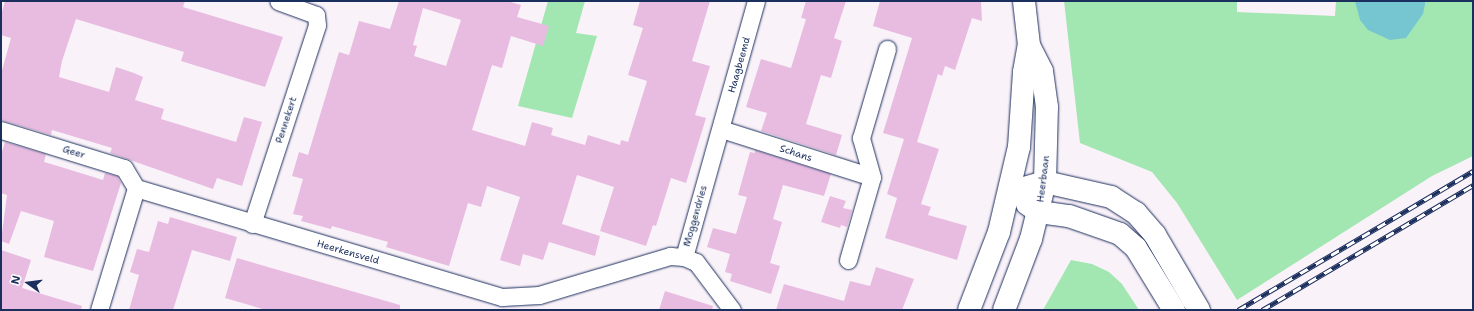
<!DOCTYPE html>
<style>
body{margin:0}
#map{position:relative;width:1474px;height:311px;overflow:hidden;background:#faf2f9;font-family:"Shantell Sans",sans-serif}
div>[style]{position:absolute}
.green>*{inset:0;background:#a2e7b2}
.water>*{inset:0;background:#76c6d1}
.building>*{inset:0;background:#e8bce1}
.roads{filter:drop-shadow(0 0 1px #1b2f5e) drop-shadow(0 0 1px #1b2f5e)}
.minor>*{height:17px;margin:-8.5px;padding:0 8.5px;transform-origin:8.5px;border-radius:8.5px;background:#fff}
.tertiary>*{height:22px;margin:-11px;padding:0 11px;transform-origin:11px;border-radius:11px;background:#fff}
.rail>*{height:4.5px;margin-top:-2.25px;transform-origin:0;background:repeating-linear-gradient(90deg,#fff 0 9px,#1b2f5e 0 18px);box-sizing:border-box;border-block:1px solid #1b2f5e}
span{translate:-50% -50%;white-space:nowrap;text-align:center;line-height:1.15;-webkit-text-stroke:4px #fff;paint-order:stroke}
.street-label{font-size:10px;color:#1b2f5e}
.frame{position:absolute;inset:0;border:2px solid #1b2f5e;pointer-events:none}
.north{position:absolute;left:8px;top:263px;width:40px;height:40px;-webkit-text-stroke:3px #fff;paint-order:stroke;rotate:284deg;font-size:11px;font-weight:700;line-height:16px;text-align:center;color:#1b2f5e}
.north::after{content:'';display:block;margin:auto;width:14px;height:18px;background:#1b2f5e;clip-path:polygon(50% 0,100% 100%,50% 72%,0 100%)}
</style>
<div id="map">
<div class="green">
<div style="clip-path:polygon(548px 1px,585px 1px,576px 33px,597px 36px,572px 118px,518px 106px)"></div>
<div style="clip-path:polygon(1064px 1px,1237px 1px,1237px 12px,1335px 16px,1336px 1px,1473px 1px,1473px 156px,1432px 176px,1237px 300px,1177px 203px,1152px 172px,1080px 143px)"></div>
<div style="clip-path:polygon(1071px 260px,1092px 264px,1109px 272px,1122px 284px,1139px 310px,1043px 310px)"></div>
</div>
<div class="water">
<div style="clip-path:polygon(1355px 1px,1425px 1px,1425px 4px,1423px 14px,1406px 38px,1390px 40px,1368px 30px,1360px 20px)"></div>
</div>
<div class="building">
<div style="clip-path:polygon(5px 1px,185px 1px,183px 7px,283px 37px,265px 87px,181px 61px,184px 52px,76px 19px,62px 61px,59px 77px,109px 92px,116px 67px,134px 73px,143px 77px,135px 100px,164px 109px,161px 119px,236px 142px,244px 117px,262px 122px,242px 186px,217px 178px,213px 189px,110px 153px,112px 148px,52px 130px,51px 135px,1px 120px,1px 74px,11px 38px,1px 35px,1px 15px)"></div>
<div style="clip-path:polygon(evenodd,399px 1px,507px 1px,521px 5px,517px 17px,549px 26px,543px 46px,511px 36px,502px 68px,492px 65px,472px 130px,525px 146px,532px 122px,553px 128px,551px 135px,585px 145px,588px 135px,620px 145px,621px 140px,628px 142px,647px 81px,628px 75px,643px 28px,633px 25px,640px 1px,710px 1px,692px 61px,710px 66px,695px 115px,706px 118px,686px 183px,671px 178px,656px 226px,653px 225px,646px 246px,600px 231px,614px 187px,577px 175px,562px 224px,600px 236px,595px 256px,549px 242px,543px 260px,523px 254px,520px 266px,500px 260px,520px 197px,487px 186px,481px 207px,468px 203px,449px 266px,386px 247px,388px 242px,332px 226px,331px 229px,301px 221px,303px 216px,293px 214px,303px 179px,292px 176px,299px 152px,308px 155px,339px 52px,349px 55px,359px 21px,390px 29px,399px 1px,423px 8px,461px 20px,446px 66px,414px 56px,417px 46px,413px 45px,423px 8px)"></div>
<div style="clip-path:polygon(806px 1px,846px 1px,834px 38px,842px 41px,831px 78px,821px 75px,806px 124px,842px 135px,836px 155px,761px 131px,767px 113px,746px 107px,761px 59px,791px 68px,806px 19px,801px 18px)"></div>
<div style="clip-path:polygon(880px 1px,981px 1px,982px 21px,972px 18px,955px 70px,945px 66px,942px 76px,938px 74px,917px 142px,939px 149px,921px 204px,931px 207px,928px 215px,967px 226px,957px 260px,885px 238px,897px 198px,887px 194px,904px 139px,883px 133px,912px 38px,873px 26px)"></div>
<div style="clip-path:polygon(5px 142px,46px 154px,44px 162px,61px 167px,103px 180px,105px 173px,117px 176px,121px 183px,93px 271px,44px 257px,54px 221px,21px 211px,9px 244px,1px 241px,7px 195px,1px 193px,1px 155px)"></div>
<div style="clip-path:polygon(755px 150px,831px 174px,824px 196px,783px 185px,773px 219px,782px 222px,770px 263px,780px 266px,771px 294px,730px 281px,732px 274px,725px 272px,730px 254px,707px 247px,713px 228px,736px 234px,747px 197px,738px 195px,750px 152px,755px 153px)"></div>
<div style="clip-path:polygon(830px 196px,846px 201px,843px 208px,852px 210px,847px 227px,841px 225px,840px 228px,821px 222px)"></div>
<div style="clip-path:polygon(170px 217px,237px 237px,230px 261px,192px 250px,173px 310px,129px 310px,139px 275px,130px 272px,137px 249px,149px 252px,158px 221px,168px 224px)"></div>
<div style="clip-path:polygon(1px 250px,31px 260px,22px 288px,82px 306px,81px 310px,1px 310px)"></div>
<div style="clip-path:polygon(237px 258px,400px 305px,400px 310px,266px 310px,225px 298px)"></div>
<div style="clip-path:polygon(876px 267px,914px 279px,902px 310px,776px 310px,784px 284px,844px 301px,850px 281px,870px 286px)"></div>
<div style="clip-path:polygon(665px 291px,713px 306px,712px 310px,659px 310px)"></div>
</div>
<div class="roads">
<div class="minor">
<div style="left:721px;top:129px;width:158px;rotate:17.6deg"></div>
<div style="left:1px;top:130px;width:129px;rotate:17.2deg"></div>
<div style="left:124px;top:168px;width:23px;rotate:59deg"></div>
<div style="left:252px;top:224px;width:209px;rotate:-71.9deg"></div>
<div style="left:317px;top:25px;width:10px;rotate:-96deg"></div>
<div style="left:316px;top:15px;width:40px;rotate:-159.8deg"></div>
<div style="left:684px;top:257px;width:266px;rotate:-74.3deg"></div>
<div style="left:848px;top:260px;width:86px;rotate:-73.9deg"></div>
<div style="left:872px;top:177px;width:41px;rotate:-105.8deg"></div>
<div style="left:861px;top:138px;width:93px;rotate:-73.7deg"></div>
<div style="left:99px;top:310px;width:127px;rotate:-73.1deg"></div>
<div style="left:136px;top:188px;width:382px;rotate:16.6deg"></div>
<div style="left:502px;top:297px;width:37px;rotate:-3deg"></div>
<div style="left:539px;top:295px;width:137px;rotate:-16.6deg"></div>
<div style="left:670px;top:256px;width:14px;rotate:4deg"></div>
<div style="left:684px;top:257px;width:13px;rotate:23deg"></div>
<div style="left:696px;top:262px;width:60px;rotate:53.1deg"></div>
</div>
<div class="tertiary">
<div style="left:1010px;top:192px;width:36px;rotate:-16deg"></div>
<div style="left:1045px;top:182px;width:68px;rotate:12.8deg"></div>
<div style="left:1111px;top:197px;width:30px;rotate:33deg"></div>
<div style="left:1136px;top:213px;width:29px;rotate:49deg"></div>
<div style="left:1155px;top:235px;width:87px;rotate:59.6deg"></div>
<div style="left:1027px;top:204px;width:14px;rotate:34deg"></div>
<div style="left:1039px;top:212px;width:30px;rotate:8deg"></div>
<div style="left:1069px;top:216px;width:54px;rotate:19.4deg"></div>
<div style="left:1120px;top:234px;width:21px;rotate:41deg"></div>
<div style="left:1136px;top:248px;width:73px;rotate:58.5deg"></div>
<div style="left:969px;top:310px;width:84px;rotate:-69deg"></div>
<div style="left:999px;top:232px;width:87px;rotate:-76.8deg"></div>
<div style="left:1019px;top:147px;width:75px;rotate:-86.2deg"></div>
<div style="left:1024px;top:72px;width:27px;rotate:-80deg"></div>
<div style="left:1029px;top:45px;width:44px;rotate:-96.5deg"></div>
<div style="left:1004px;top:310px;width:76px;rotate:-69.2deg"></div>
<div style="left:1031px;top:239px;width:59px;rotate:-76.2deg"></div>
<div style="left:1045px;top:182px;width:75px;rotate:-88.5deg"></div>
<div style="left:1047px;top:107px;width:36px;rotate:-98deg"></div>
<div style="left:1042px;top:71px;width:29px;rotate:-117deg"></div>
</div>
</div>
<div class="rail">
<div style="left:1238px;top:310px;width:273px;rotate:-30.6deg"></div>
<div style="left:1262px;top:310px;width:245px;rotate:-30.6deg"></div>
</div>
<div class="street-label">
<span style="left:739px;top:65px;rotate:-74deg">Haagbeemd</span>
<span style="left:286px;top:120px;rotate:-72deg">Pennekert</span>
<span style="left:74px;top:152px;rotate:17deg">Geer</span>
<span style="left:796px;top:153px;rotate:18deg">Schans</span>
<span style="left:1043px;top:179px;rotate:-83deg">Heerbaan</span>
<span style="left:695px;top:216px;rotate:-74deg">Moggendries</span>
<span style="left:348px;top:252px;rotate:16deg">Heerkensveld</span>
</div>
<div class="frame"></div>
<div class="north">N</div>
</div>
